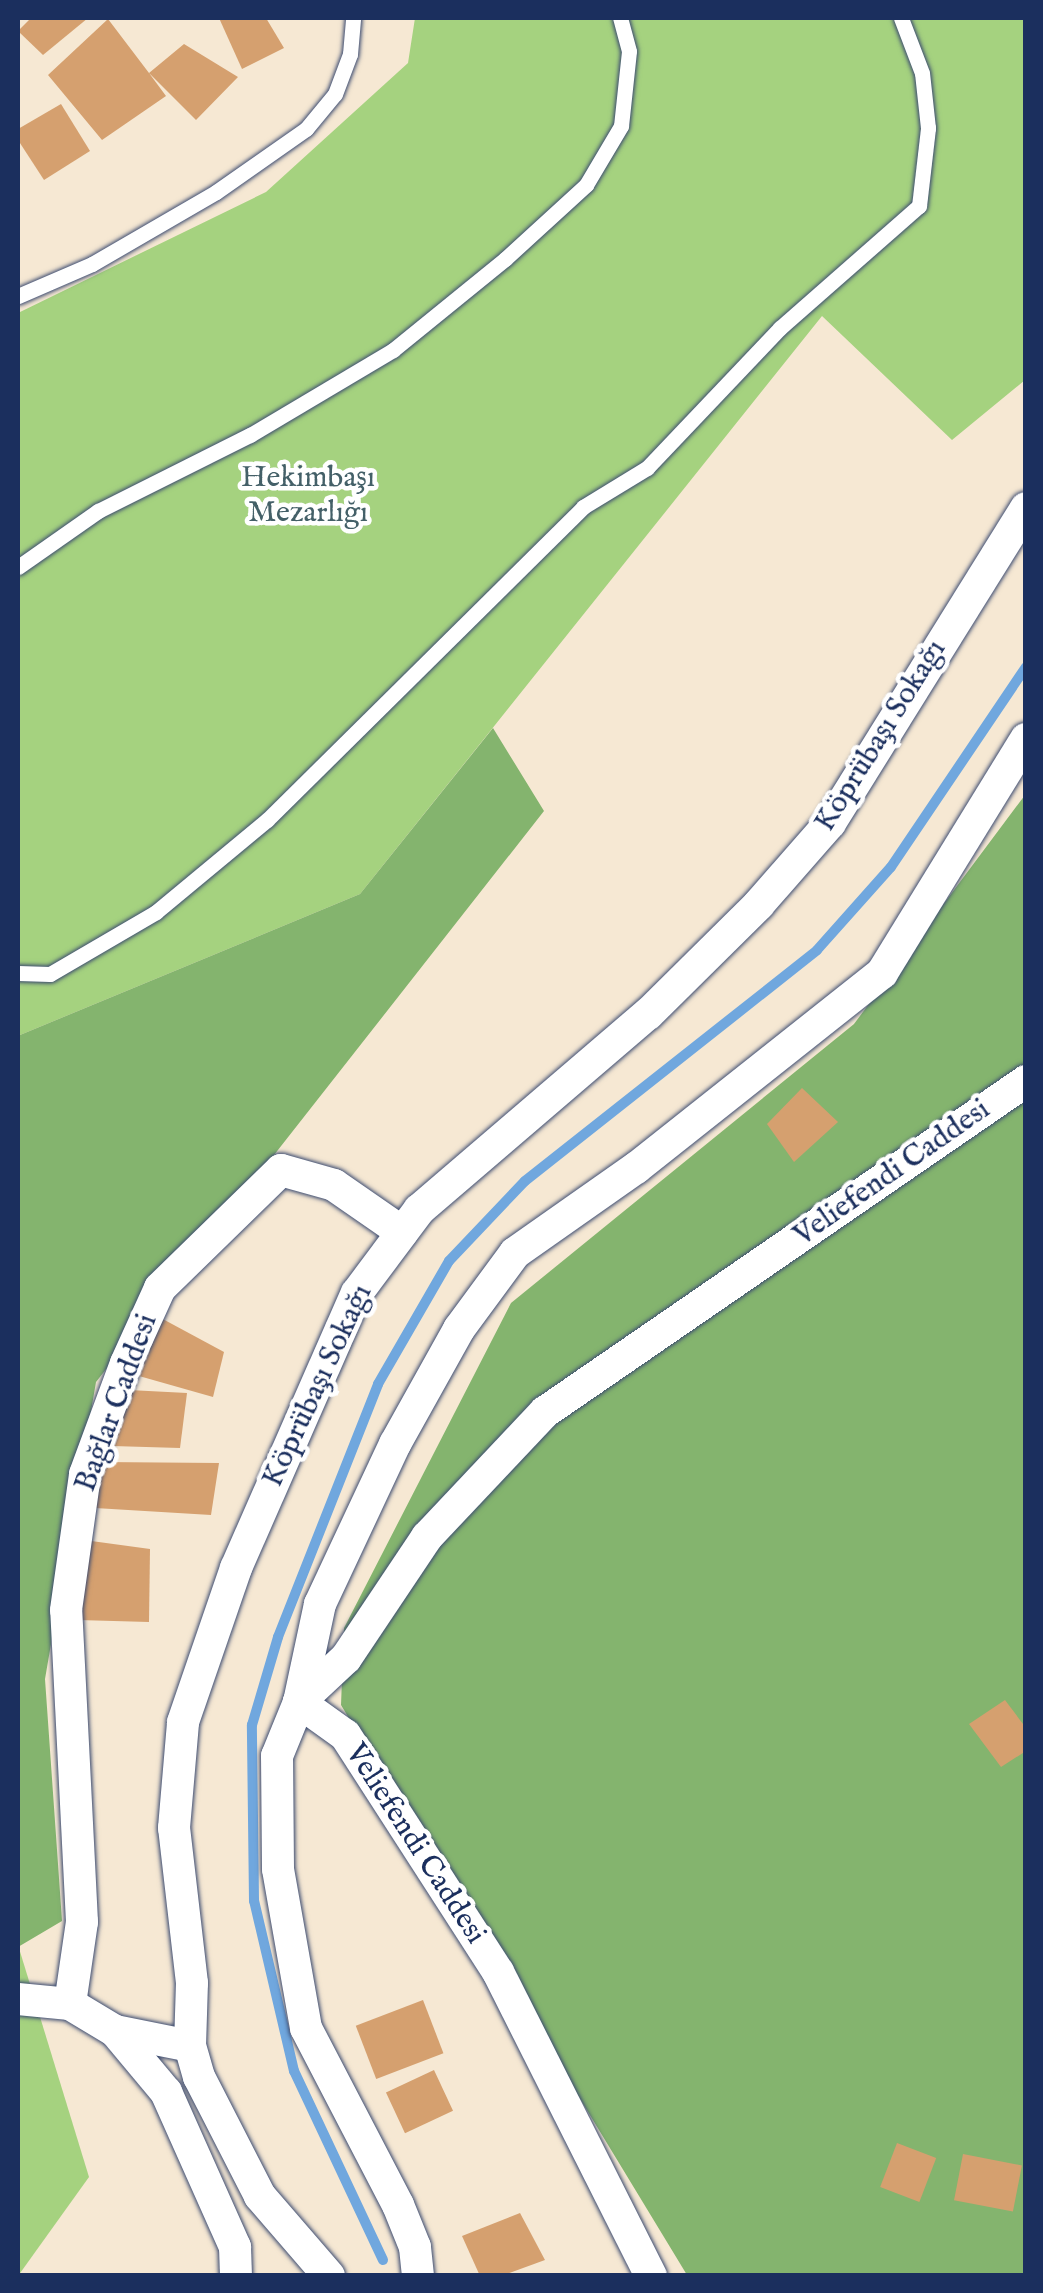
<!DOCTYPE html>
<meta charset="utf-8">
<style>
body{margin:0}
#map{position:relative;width:1043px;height:2293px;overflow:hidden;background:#f6e8d3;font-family:"IM FELL English",serif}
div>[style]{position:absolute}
.green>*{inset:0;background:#a5d27f}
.forest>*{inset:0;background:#84b46e}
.stream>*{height:10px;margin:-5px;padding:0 5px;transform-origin:5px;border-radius:5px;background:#70a7de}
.building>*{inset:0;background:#d5a06f;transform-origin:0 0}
.roads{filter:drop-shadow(0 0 2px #3c4b70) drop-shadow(0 0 2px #3c4b70)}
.lane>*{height:15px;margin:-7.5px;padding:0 7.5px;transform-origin:7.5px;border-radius:7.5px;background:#fff}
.street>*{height:32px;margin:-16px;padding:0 16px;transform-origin:16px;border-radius:16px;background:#fff}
span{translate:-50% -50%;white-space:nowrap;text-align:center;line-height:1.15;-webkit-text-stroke:9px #fff;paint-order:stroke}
.park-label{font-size:30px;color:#446068}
.street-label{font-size:30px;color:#1b2f5e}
.frame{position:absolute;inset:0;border:20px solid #1b2f5e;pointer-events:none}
</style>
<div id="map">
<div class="green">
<div style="clip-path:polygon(415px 18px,1025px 18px,1025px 380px,952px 440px,822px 316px,360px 894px,20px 1035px,18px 1040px,18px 313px,266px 192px,408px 63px)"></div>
<div style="clip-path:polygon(18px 1945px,89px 2177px,18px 2276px)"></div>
</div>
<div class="forest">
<div style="clip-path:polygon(493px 728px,544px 811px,96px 1382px,45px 1679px,62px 1921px,18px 1947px,18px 1040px,20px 1035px,360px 894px)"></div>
<div style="clip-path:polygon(1025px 795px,1025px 2275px,687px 2275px,341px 1705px,344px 1628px,511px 1303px,854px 1024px)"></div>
</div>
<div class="stream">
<div style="left:383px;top:2260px;width:209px;rotate:-115.2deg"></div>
<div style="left:294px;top:2071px;width:175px;rotate:-103.2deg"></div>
<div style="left:254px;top:1901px;width:176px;rotate:-90.7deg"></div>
<div style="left:252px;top:1725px;width:92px;rotate:-73.5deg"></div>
<div style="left:278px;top:1637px;width:272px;rotate:-68.4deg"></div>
<div style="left:378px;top:1384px;width:142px;rotate:-60deg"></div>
<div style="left:449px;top:1261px;width:110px;rotate:-46.5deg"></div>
<div style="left:525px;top:1181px;width:372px;rotate:-38.3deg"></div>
<div style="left:817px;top:950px;width:111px;rotate:-48.3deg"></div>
<div style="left:891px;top:867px;width:241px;rotate:-56deg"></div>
</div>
<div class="building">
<div style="clip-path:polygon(31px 18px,88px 18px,43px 55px,18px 31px)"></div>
<div style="clip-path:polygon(219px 18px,266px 18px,284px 48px,242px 69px)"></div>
<div style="clip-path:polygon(108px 19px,149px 73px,184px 44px,238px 77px,196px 120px,149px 73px,166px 96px,102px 140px,48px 75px)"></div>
<div style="clip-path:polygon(61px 104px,90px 151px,44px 180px,18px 140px,18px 129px)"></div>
<div style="clip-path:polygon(802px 1088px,838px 1122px,794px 1162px,767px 1124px)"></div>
<div style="clip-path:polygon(159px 1317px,224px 1352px,213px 1397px,139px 1376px)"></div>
<div style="clip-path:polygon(129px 1390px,187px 1393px,180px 1448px,112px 1446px)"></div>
<div style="clip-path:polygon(101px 1462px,219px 1463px,211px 1515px,95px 1508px)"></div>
<div style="clip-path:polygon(84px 1540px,150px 1549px,149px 1622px,78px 1620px)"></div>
<div style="clip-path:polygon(1005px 1700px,1026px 1728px,1026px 1751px,1001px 1767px,969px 1724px)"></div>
<div style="left:423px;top:2000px;width:57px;height:72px;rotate:69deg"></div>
<div style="left:434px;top:2070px;width:45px;height:53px;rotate:65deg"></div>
<div style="left:897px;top:2143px;width:42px;height:47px;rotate:21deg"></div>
<div style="left:963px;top:2154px;width:60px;height:47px;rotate:11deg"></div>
<div style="clip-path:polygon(520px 2213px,545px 2260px,501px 2276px,480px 2276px,462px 2236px)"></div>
</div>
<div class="roads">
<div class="lane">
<div style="left:18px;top:296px;width:81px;rotate:-23.4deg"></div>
<div style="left:92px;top:264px;width:143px;rotate:-30.1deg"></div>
<div style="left:216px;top:192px;width:110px;rotate:-35deg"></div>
<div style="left:306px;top:129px;width:45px;rotate:-50.4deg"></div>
<div style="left:335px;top:94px;width:43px;rotate:-69.4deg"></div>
<div style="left:350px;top:54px;width:36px;rotate:-85deg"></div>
<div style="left:18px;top:567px;width:98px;rotate:-35deg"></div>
<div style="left:98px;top:511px;width:170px;rotate:-26.6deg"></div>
<div style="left:250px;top:435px;width:166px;rotate:-30.7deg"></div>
<div style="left:393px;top:350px;width:144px;rotate:-39.1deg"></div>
<div style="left:505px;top:259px;width:110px;rotate:-42.4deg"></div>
<div style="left:586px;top:185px;width:69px;rotate:-59.3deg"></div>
<div style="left:621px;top:126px;width:75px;rotate:-83.9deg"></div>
<div style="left:629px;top:51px;width:34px;rotate:-105deg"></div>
<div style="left:18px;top:973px;width:32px;rotate:2deg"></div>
<div style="left:50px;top:974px;width:123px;rotate:-30.3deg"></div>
<div style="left:156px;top:912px;width:144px;rotate:-39.7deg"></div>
<div style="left:267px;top:820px;width:445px;rotate:-44.7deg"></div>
<div style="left:583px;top:507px;width:75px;rotate:-31.4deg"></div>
<div style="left:647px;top:468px;width:193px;rotate:-46.5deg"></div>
<div style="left:780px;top:328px;width:185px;rotate:-41.3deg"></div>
<div style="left:919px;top:206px;width:79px;rotate:-83.4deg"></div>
<div style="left:928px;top:128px;width:55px;rotate:-96.2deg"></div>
<div style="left:922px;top:73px;width:59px;rotate:-110.9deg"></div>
</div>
<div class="street">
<div style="left:18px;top:1999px;width:52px;rotate:5.5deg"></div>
<div style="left:70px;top:2004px;width:52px;rotate:31deg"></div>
<div style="left:115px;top:2031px;width:76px;rotate:11.3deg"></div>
<div style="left:70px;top:2004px;width:83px;rotate:-81.7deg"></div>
<div style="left:82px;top:1922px;width:312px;rotate:-92.9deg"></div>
<div style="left:66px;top:1610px;width:137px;rotate:-82deg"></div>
<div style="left:85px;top:1474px;width:118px;rotate:-69.7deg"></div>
<div style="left:126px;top:1363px;width:82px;rotate:-65.6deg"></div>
<div style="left:160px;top:1288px;width:169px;rotate:-44.3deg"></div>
<div style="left:281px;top:1170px;width:55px;rotate:15.8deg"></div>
<div style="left:334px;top:1185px;width:83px;rotate:34.7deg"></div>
<div style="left:115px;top:2031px;width:80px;rotate:50.1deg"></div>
<div style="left:166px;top:2092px;width:170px;rotate:66deg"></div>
<div style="left:235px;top:2247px;width:29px;rotate:88deg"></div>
<div style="left:329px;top:2276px;width:106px;rotate:-130.8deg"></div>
<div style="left:260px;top:2196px;width:134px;rotate:-117.1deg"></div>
<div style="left:199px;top:2077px;width:32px;rotate:-106deg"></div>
<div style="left:190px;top:2046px;width:63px;rotate:-88.2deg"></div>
<div style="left:192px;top:1983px;width:156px;rotate:-96.6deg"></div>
<div style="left:174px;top:1828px;width:106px;rotate:-85.1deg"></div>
<div style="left:183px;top:1722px;width:163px;rotate:-71deg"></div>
<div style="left:236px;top:1568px;width:300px;rotate:-66.3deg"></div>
<div style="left:357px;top:1293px;width:104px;rotate:-53.2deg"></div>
<div style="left:419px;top:1210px;width:301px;rotate:-40.6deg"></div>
<div style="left:648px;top:1014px;width:156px;rotate:-44.7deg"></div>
<div style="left:759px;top:904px;width:108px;rotate:-48.8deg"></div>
<div style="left:830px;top:823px;width:371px;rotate:-58.1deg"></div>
<div style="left:418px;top:2276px;width:29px;rotate:-96deg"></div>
<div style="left:415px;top:2247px;width:45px;rotate:-112deg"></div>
<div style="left:398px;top:2205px;width:199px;rotate:-117.5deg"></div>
<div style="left:306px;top:2028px;width:161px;rotate:-100deg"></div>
<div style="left:278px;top:1869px;width:113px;rotate:-90.5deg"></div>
<div style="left:277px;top:1756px;width:58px;rotate:-67.8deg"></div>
<div style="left:299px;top:1702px;width:100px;rotate:-77.9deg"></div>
<div style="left:320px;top:1604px;width:177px;rotate:-64.9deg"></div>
<div style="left:395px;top:1444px;width:132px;rotate:-60.9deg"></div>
<div style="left:459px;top:1329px;width:94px;rotate:-53.6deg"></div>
<div style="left:515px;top:1253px;width:148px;rotate:-35.1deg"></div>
<div style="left:636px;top:1168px;width:314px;rotate:-38.4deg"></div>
<div style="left:882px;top:973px;width:275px;rotate:-58.4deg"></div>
<div style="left:651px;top:2276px;width:340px;rotate:-116.7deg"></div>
<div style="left:498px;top:1972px;width:282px;rotate:-122.8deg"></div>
<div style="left:345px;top:1735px;width:57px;rotate:-144.3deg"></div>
<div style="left:299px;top:1702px;width:64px;rotate:-43.1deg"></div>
<div style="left:346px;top:1658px;width:146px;rotate:-56.2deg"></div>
<div style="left:427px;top:1537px;width:172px;rotate:-46.7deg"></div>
<div style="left:545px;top:1412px;width:584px;rotate:-34.53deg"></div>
</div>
</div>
<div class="park-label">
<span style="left:308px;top:495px">Hekimbaşı<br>Mezarlığı</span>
</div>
<div class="street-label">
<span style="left:881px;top:736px;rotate:-58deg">Köprübaşı Sokağı</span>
<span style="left:892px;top:1173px;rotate:-35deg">Veliefendi Caddesi</span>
<span style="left:318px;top:1386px;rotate:-65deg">Köprübaşı Sokağı</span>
<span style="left:117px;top:1403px;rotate:-70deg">Bağlar Caddesi</span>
<span style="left:415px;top:1844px;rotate:57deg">Veliefendi Caddesi</span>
</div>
<div class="frame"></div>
</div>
